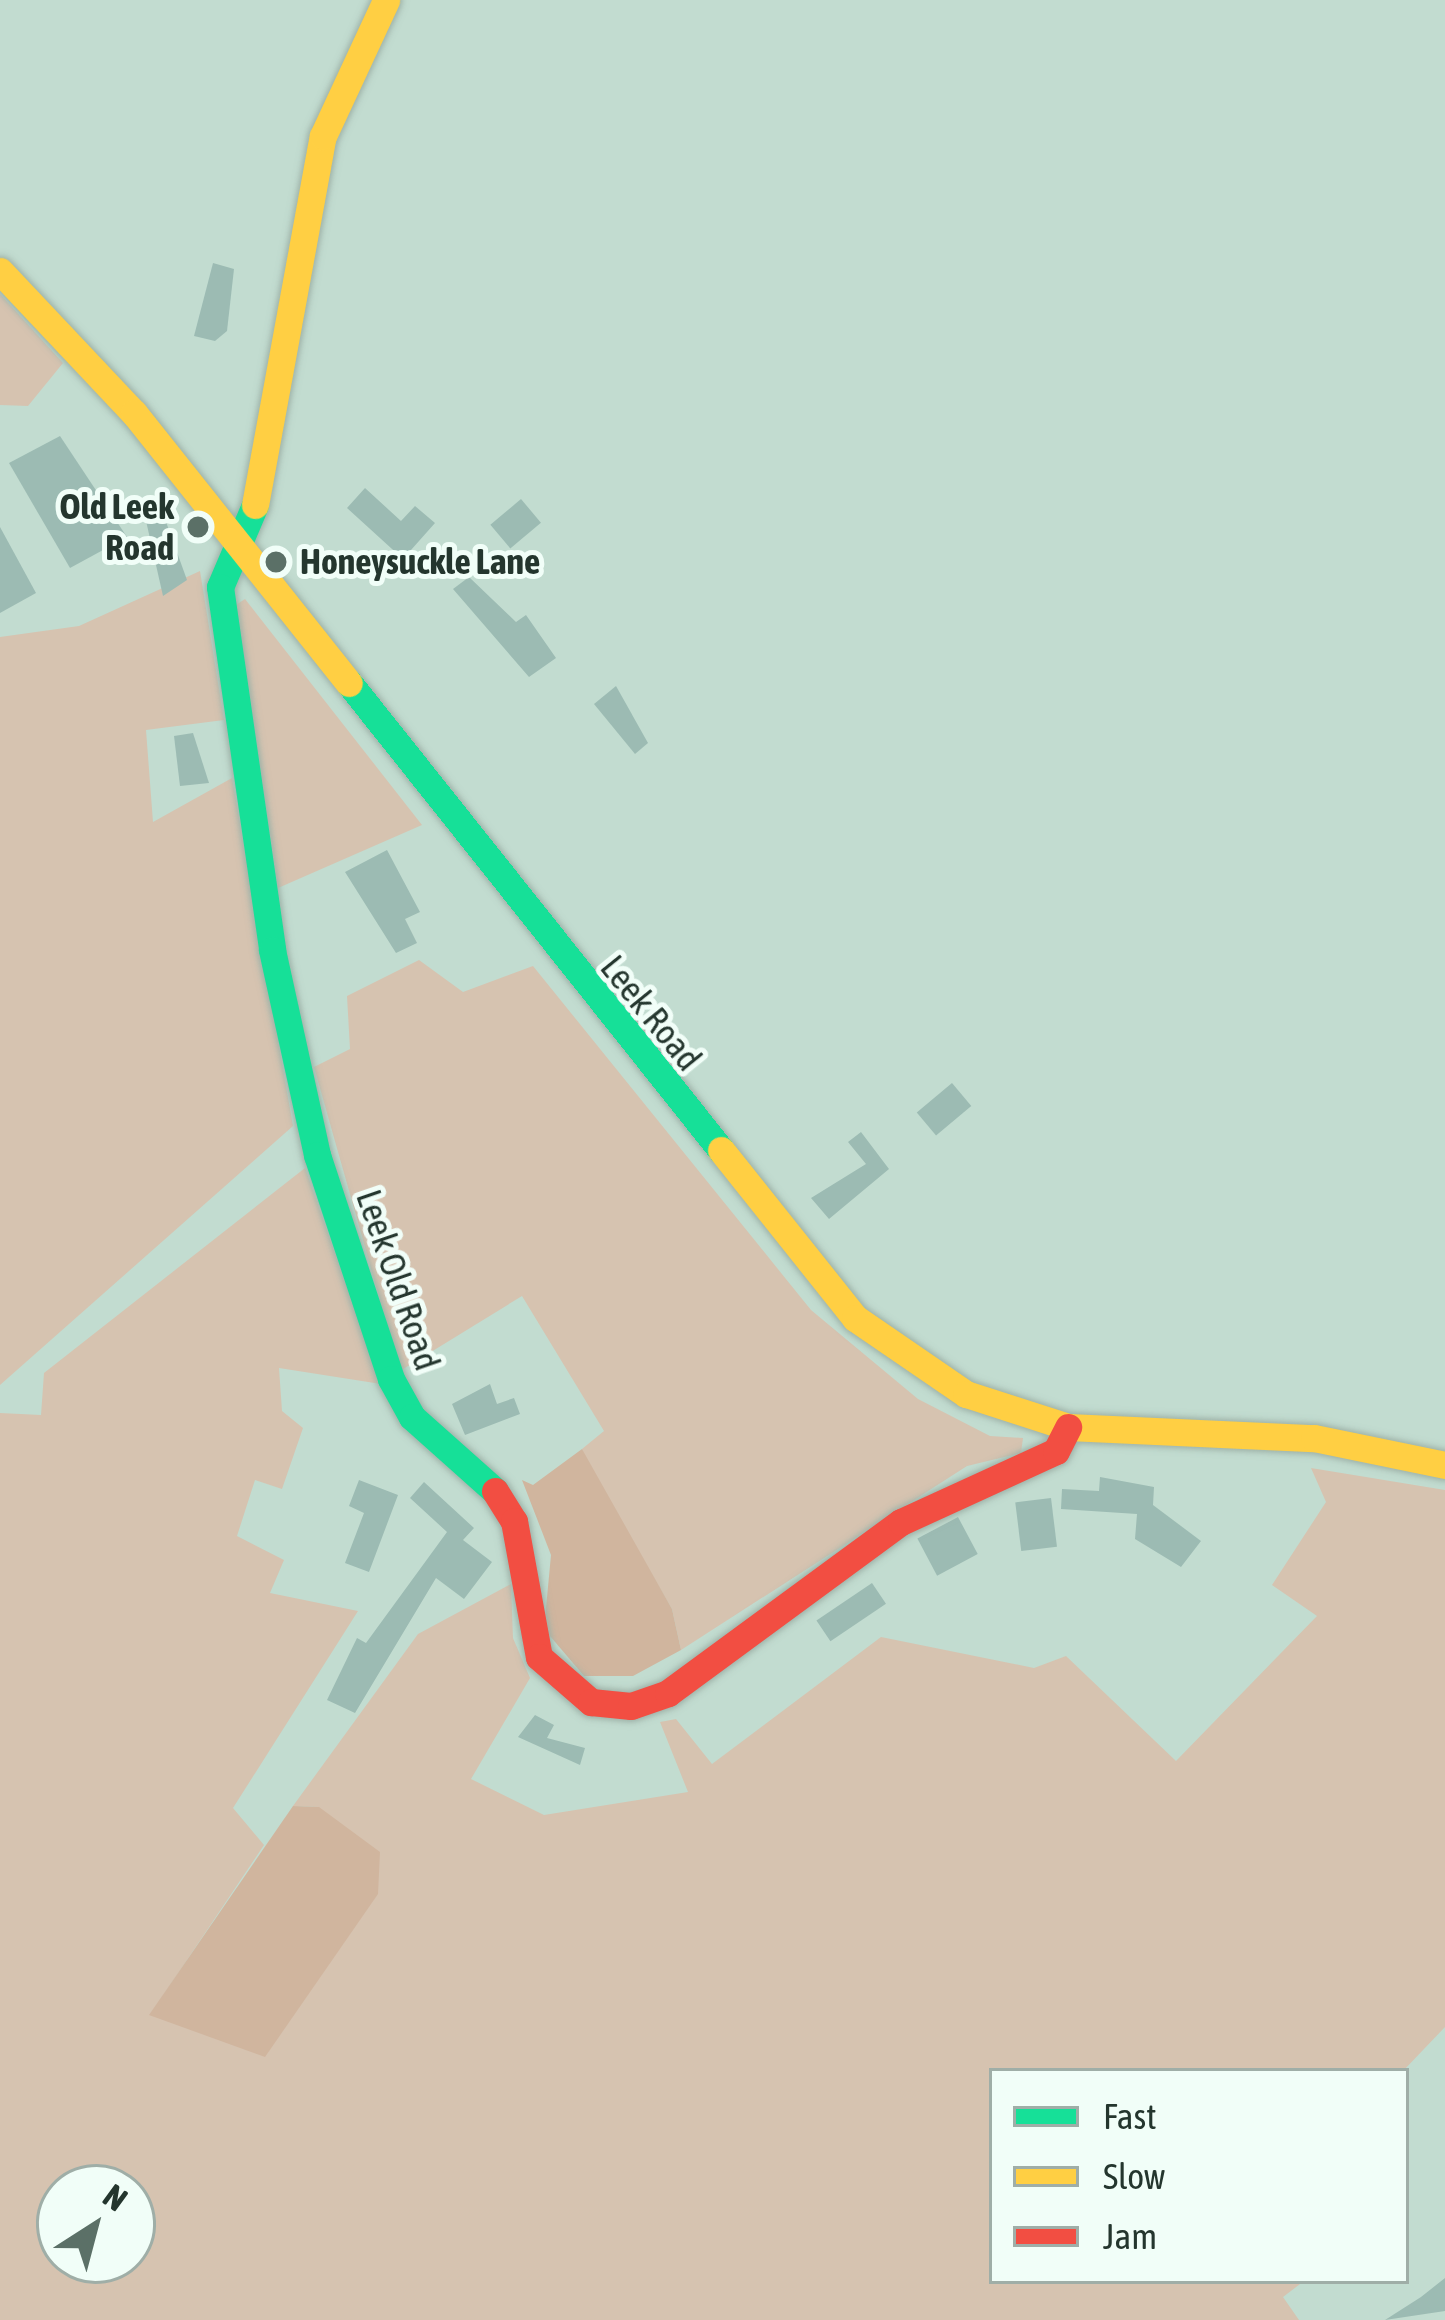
<!DOCTYPE html>
<style>
body{margin:0}
#map{position:relative;width:1445px;height:2320px;overflow:hidden;background:#c2dcd0;font-family:"Asap Condensed",sans-serif}
div>[style]{position:absolute}
.green>*{inset:0;background:#d6c3b0}
.forest>*{inset:0;background:#d0b59e}
.building>*{inset:0;background:#9cbbb3;transform-origin:0 0}
.roads{filter:drop-shadow(0 0 3px #9eb2a8) drop-shadow(0 0 3px #9eb2a8)}
.fast>*{height:27px;margin:-13.5px;padding:0 13.5px;transform-origin:13.5px;border-radius:13.5px;background:#16e098}
.slow>*{height:27px;margin:-13.5px;padding:0 13.5px;transform-origin:13.5px;border-radius:13.5px;background:#ffcf43}
.jam>*{height:27px;margin:-13.5px;padding:0 13.5px;transform-origin:13.5px;border-radius:13.5px;background:#f24e42}
.dots>*{width:33px;height:33px;translate:-50% -50%;box-sizing:border-box;border:6px solid #f1fef8;border-radius:50%}
span{translate:-50% -50%;white-space:nowrap;text-align:center;line-height:1.15;-webkit-text-stroke:10px #f1fef8;paint-order:stroke}
.poi-label{font-size:36px;color:#24362e;font-weight:700}
.right{translate:-100% -50%;text-align:right}
.left{translate:0 -50%;text-align:left}
.street-label{font-size:36px;color:#24362e}
.legend{position:absolute;left:989px;top:2068px;width:420px;height:216px;box-sizing:border-box;background:#f1fef8;border:3px solid #9faea7;margin:0;padding:15px 21px;list-style:none;font-size:36px;color:#24362e}
.legend li{display:flex;align-items:center;gap:24px;height:60px}
.legend b{width:60px;border:3px solid #9faea7}
.north{position:absolute;left:36px;top:2164px;width:120px;height:120px;box-sizing:border-box;background:#f1fef8;border:3px solid #9faea7;border-radius:50%;rotate:36deg;font-size:33px;font-weight:700;line-height:48px;text-align:center;color:#24362e}
.north::after{content:'';display:block;margin:auto;width:42px;height:54px;background:#5b7067;clip-path:polygon(50% 0,100% 100%,50% 72%,0 100%)}
</style>
<div id="map">
<div class="green">
<div style="clip-path:polygon(0 294px,63px 363px,28px 406px,0 405px)"></div>
<div style="clip-path:polygon(200px 571px,224px 720px,146px 730px,153px 822px,232px 778px,293px 1126px,0 1385px,0 637px,79px 626px)"></div>
<div style="clip-path:polygon(245px 599px,422px 825px,278px 888px,236px 605px)"></div>
<div style="clip-path:polygon(419px 960px,463px 992px,533px 966px,811px 1310px,918px 1399px,990px 1436px,1023px 1438px,1021px 1453px,967px 1466px,681px 1650px,672px 1609px,586px 1461px,582px 1449px,604px 1431px,522px 1296px,400px 1371px,314px 1067px,350px 1049px,347px 996px)"></div>
<div style="clip-path:polygon(evenodd,305px 1168px,381px 1384px,279px 1368px,282px 1411px,303px 1428px,282px 1489px,255px 1480px,237px 1536px,284px 1560px,270px 1593px,358px 1611px,233px 1808px,264px 1845px,150px 2015px,319px 1807px,293px 1806px,418px 1634px,511px 1584px,513px 1638px,530px 1678px,471px 1779px,544px 1815px,688px 1792px,660px 1722px,676px 1719px,712px 1764px,881px 1637px,1034px 1668px,1066px 1656px,1176px 1761px,1317px 1616px,1272px 1585px,1326px 1502px,1311px 1468px,1445px 1490px,1445px 2027px,1403px 2071px,992px 2071px,992px 2281px,1304px 2281px,1283px 2297px,1299px 2320px,0 2320px,0 1413px,41px 1415px,44px 1373px,305px 1168px,60px 2188px,132px 2188px,132px 2260px,60px 2260px,60px 2188px)"></div>
</div>
<div class="forest">
<div style="clip-path:polygon(582px 1449px,672px 1609px,681px 1650px,633px 1676px,584px 1676px,544px 1629px,551px 1555px,522px 1480px,533px 1485px)"></div>
<div style="clip-path:polygon(293px 1806px,319px 1807px,380px 1852px,378px 1894px,265px 2057px,149px 2015px)"></div>
</div>
<div class="building">
<div style="clip-path:polygon(213px 263px,234px 269px,227px 331px,215px 341px,194px 336px)"></div>
<div style="clip-path:polygon(60px 436px,127px 537px,70px 568px,9px 463px)"></div>
<div style="clip-path:polygon(365px 488px,401px 521px,415px 506px,435px 523px,403px 559px,347px 508px)"></div>
<div style="left:521px;top:499px;width:31px;height:40px;rotate:50deg"></div>
<div style="clip-path:polygon(161px 508px,187px 580px,163px 596px,144px 512px)"></div>
<div style="clip-path:polygon(0 527px,36px 593px,0 613px)"></div>
<div style="clip-path:polygon(469px 577px,516px 622px,526px 615px,556px 658px,529px 677px,453px 589px)"></div>
<div style="clip-path:polygon(616px 686px,648px 743px,635px 754px,594px 704px)"></div>
<div style="clip-path:polygon(193px 733px,209px 783px,180px 786px,174px 736px)"></div>
<div style="clip-path:polygon(387px 850px,420px 912px,405px 919px,417px 943px,396px 953px,345px 872px)"></div>
<div style="left:952px;top:1083px;width:30px;height:46px;rotate:50deg"></div>
<div style="clip-path:polygon(861px 1132px,889px 1169px,829px 1219px,811px 1198px,866px 1164px,848px 1142px)"></div>
<div style="clip-path:polygon(490px 1384px,497px 1404px,514px 1398px,520px 1414px,465px 1435px,452px 1404px)"></div>
<div style="clip-path:polygon(1100px 1477px,1154px 1487px,1153px 1505px,1201px 1541px,1181px 1567px,1135px 1539px,1137px 1514px,1061px 1509px,1062px 1489px,1099px 1491px)"></div>
<div style="clip-path:polygon(359px 1480px,398px 1495px,369px 1572px,345px 1563px,364px 1513px,349px 1506px)"></div>
<div style="clip-path:polygon(424px 1482px,474px 1528px,463px 1540px,492px 1562px,464px 1599px,436px 1578px,355px 1713px,327px 1700px,357px 1638px,366px 1643px,447px 1532px,410px 1498px)"></div>
<div style="left:1051px;top:1498px;width:49px;height:36px;rotate:83deg"></div>
<div style="left:958px;top:1517px;width:42px;height:46px;rotate:62deg"></div>
<div style="left:872px;top:1583px;width:25px;height:67px;rotate:56deg"></div>
<div style="clip-path:polygon(535px 1715px,554px 1725px,547px 1738px,585px 1748px,580px 1765px,518px 1737px)"></div>
<div style="clip-path:polygon(1445px 2278px,1445px 2311px,1385px 2320px,1421px 2297px)"></div>
</div>
<div class="roads">
<div class="fast">
<div style="left:255px;top:505px;width:89px;rotate:113.1deg"></div>
<div style="left:220px;top:587px;width:367px;rotate:81.8deg"></div>
<div style="left:272px;top:950px;width:210px;rotate:77.6deg"></div>
<div style="left:317px;top:1155px;width:236px;rotate:71.7deg"></div>
<div style="left:391px;top:1379px;width:43px;rotate:61.1deg"></div>
<div style="left:412px;top:1417px;width:111px;rotate:41.7deg"></div>
<div style="left:349px;top:683px;width:597px;rotate:51.46deg"></div>
</div>
<div class="slow">
<div style="left:0;top:271px;width:195px;rotate:46.7deg"></div>
<div style="left:134px;top:413px;width:345px;rotate:51.5deg"></div>
<div style="left:255px;top:505px;width:375px;rotate:-79.6deg"></div>
<div style="left:323px;top:136px;width:150px;rotate:-65.1deg"></div>
<div style="left:721px;top:1150px;width:215px;rotate:51.4deg"></div>
<div style="left:855px;top:1318px;width:135px;rotate:34.4deg"></div>
<div style="left:966px;top:1394px;width:107px;rotate:17.9deg"></div>
<div style="left:1068px;top:1427px;width:246px;rotate:2.6deg"></div>
<div style="left:1314px;top:1438px;width:134px;rotate:11.6deg"></div>
</div>
<div class="jam">
<div style="left:495px;top:1491px;width:36px;rotate:58deg"></div>
<div style="left:514px;top:1521px;width:138px;rotate:79.6deg"></div>
<div style="left:539px;top:1657px;width:69px;rotate:40.9deg"></div>
<div style="left:591px;top:1702px;width:40px;rotate:5.7deg"></div>
<div style="left:631px;top:1706px;width:39px;rotate:-19deg"></div>
<div style="left:668px;top:1693px;width:289px;rotate:-36.3deg"></div>
<div style="left:901px;top:1522px;width:170px;rotate:-24.6deg"></div>
<div style="left:1056px;top:1451px;width:27px;rotate:-63deg"></div>
</div>
</div>
<div class="dots">
<div style="left:198px;top:527px;background:#5b7067"></div>
<div style="left:276px;top:562px;background:#5b7067"></div>
</div>
<div class="poi-label">
<span class="right" style="left:174px;top:527px">Old Leek<br>Road</span>
<span class="left" style="left:300px;top:562px">Honeysuckle Lane</span>
</div>
<div class="street-label">
<span style="left:651px;top:1013px;rotate:51deg">Leek Road</span>
<span style="left:398px;top:1280px;rotate:71deg">Leek Old Road</span>
</div>
<ul class="legend">
<li><b style="height:15px;background:#16e098"></b>Fast</li>
<li><b style="height:15px;background:#ffcf43"></b>Slow</li>
<li><b style="height:15px;background:#f24e42"></b>Jam</li>
</ul>
<div class="north">N</div>
</div>
